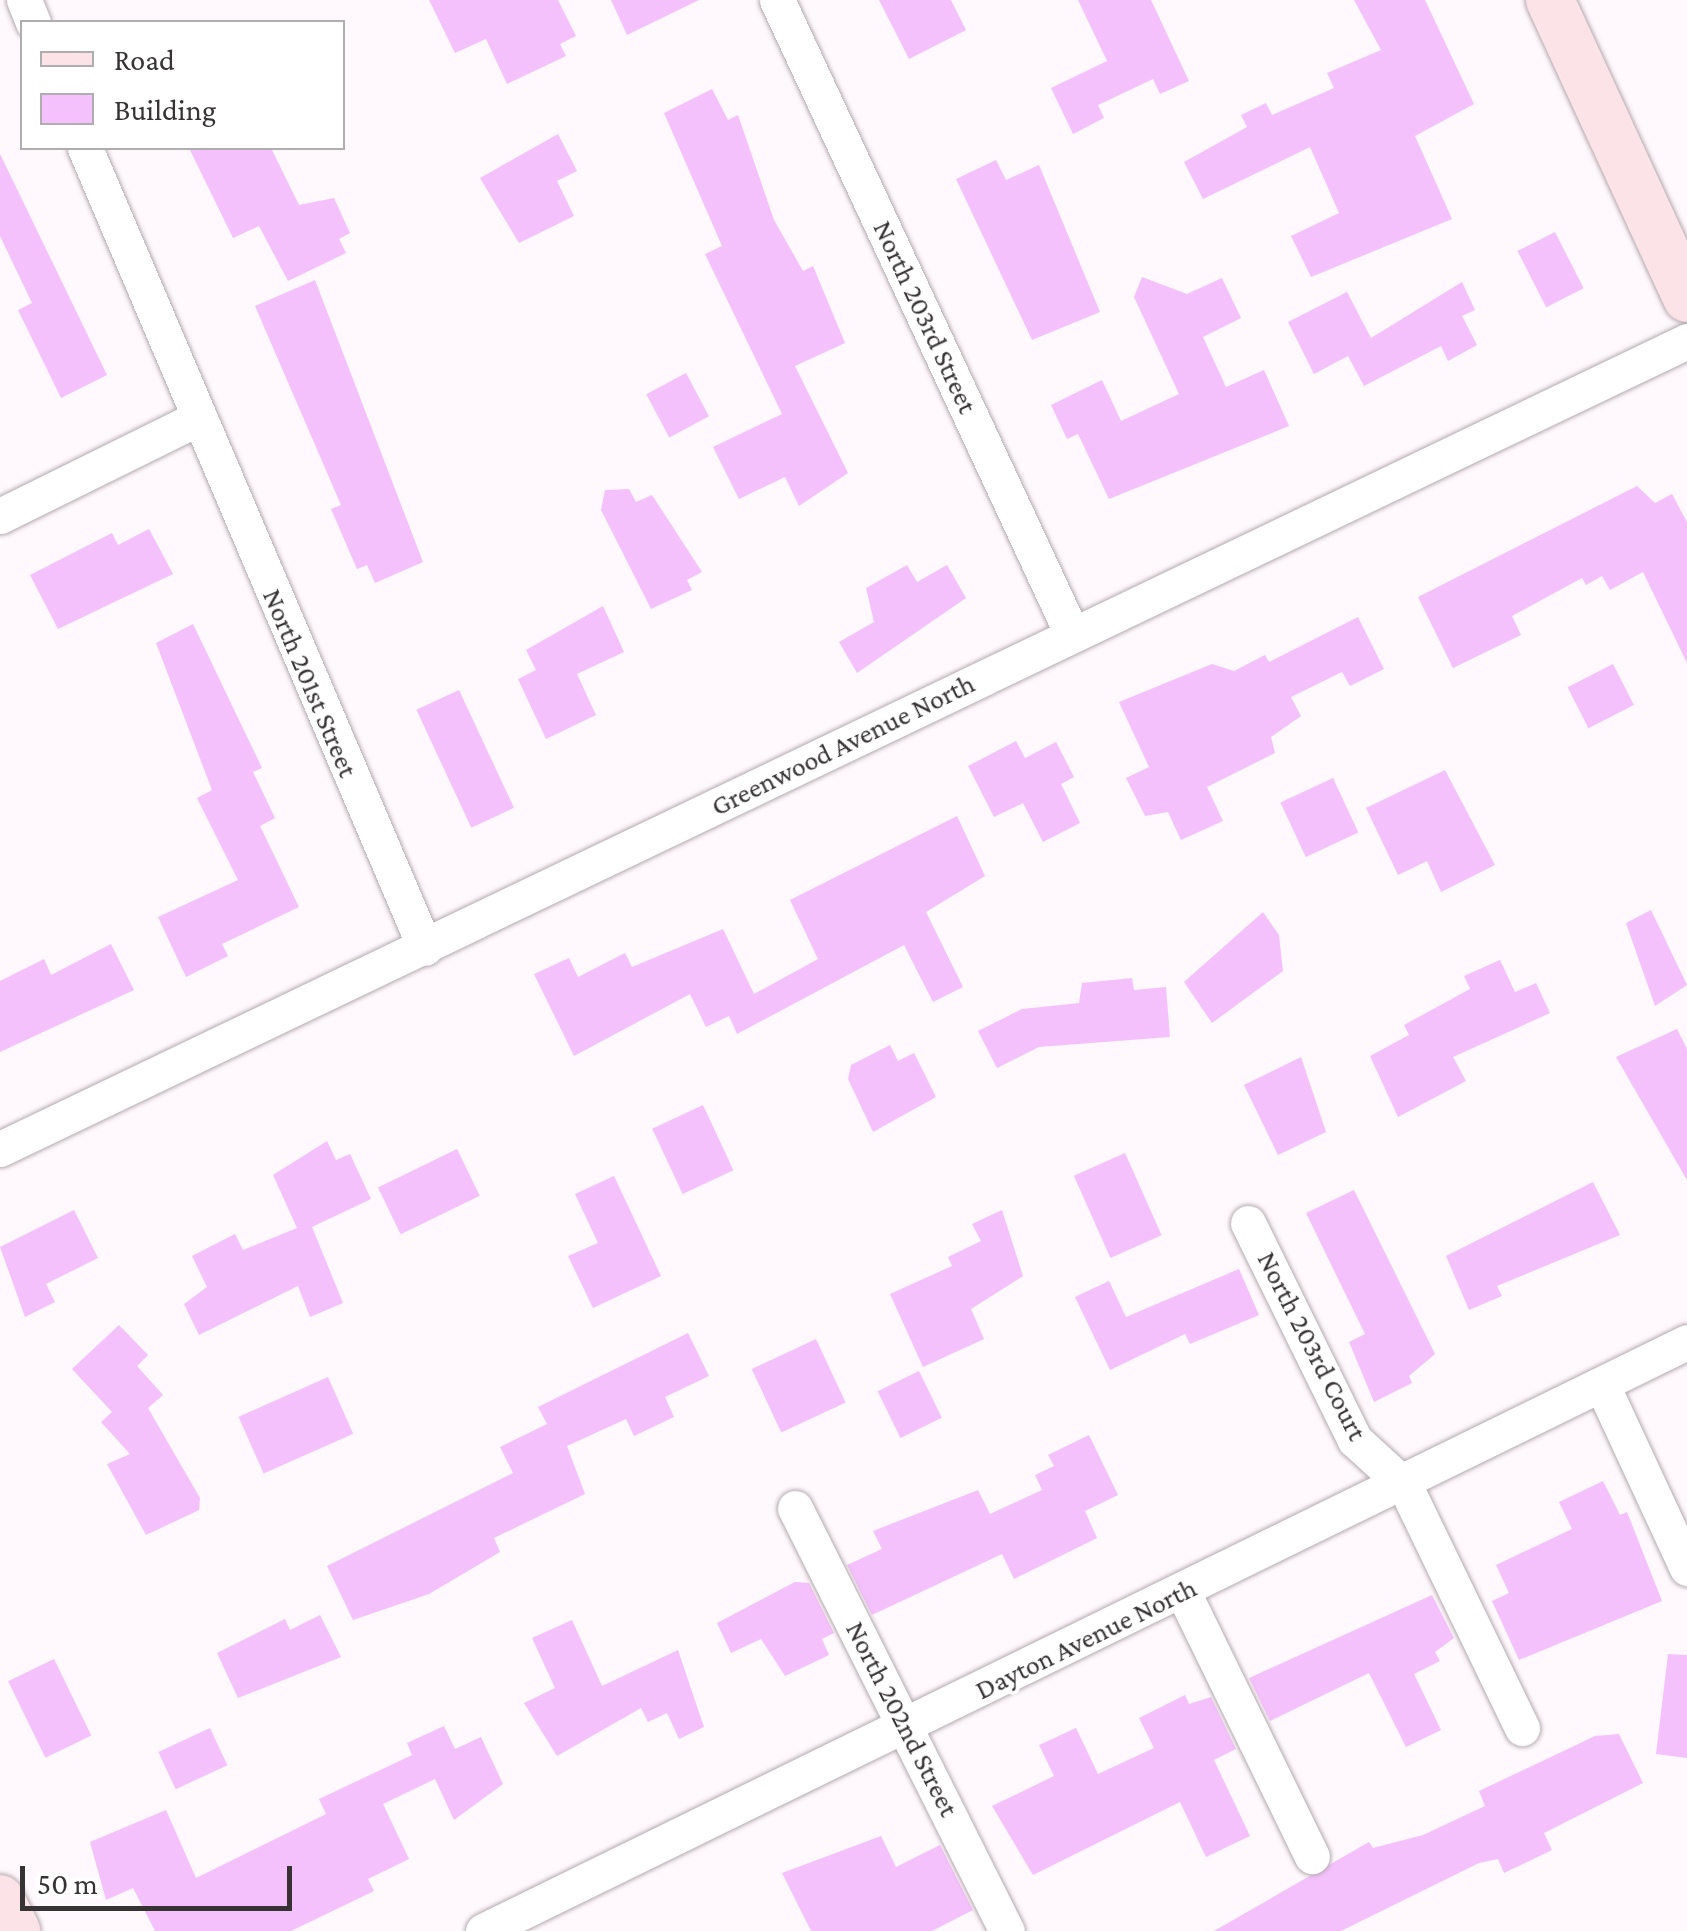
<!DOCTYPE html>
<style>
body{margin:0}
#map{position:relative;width:1687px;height:1931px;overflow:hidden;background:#fff8fc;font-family:"Crimson Pro",serif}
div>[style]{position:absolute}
.building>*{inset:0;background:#f4c1fc;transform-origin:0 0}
.roads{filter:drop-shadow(0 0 2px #b4aaaf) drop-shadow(0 0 2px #b4aaaf)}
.street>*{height:35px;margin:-17.5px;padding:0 17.5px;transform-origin:17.5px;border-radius:17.5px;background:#fff}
.secondary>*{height:48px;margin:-24px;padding:0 24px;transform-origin:24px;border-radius:24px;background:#fbe3e7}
span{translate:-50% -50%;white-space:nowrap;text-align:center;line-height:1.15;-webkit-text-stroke:8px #fff;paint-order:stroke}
.street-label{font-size:28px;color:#373335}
.legend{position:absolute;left:20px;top:20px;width:325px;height:130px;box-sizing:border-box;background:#fff;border:2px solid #afadae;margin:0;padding:12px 18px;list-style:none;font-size:30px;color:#373335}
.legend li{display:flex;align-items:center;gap:20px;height:50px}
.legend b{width:50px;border:2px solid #afadae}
.scale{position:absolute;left:20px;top:1866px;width:272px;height:45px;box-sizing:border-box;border:5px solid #373335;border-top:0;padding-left:12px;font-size:30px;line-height:35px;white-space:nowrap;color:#373335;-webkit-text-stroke:8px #fff;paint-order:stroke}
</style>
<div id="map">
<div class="building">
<div style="clip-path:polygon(429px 0,558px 0,576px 36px,560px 44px,566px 56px,507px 84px,486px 39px,455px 53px)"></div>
<div style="clip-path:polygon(611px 0,699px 0,627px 35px)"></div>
<div style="clip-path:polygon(879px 0,951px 0,966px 30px,909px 59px)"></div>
<div style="clip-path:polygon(1078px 0,1151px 0,1189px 81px,1160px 94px,1153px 79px,1098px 105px,1104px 118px,1073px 134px,1051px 88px,1107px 61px)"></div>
<div style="clip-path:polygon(1354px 0,1425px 0,1474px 104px,1415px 136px,1452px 219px,1311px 277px,1291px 236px,1339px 213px,1310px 147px,1203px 199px,1184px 162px,1247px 127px,1241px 115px,1266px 103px,1272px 115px,1334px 88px,1327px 73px,1381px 50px)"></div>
<div style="clip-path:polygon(712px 89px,728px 120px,738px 115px,774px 220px,803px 271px,813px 266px,845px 343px,795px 366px,848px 473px,799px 506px,785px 477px,739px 499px,713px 447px,782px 414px,705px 254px,722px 246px,664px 113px)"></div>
<div style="clip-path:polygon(558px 134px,577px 171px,557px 181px,574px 216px,519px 243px,480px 178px)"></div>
<div style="clip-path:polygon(189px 148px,271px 148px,299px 205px,334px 198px,350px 233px,339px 239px,346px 253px,288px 281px,259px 226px,233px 238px)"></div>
<div style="clip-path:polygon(0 154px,107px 375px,61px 398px,18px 310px,32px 303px,0 236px)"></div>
<div style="clip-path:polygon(996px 160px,1006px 180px,1039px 165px,1100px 312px,1032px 340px,956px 179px)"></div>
<div style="left:1555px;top:232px;width:63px;height:42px;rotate:63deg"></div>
<div style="clip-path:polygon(1142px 277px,1187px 294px,1222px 278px,1241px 318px,1203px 337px,1226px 387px,1264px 370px,1289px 426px,1109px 499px,1078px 434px,1067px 439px,1051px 405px,1102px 380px,1121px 421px,1179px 394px,1134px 297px)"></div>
<div style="clip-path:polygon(315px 280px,423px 562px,375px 583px,367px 565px,357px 569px,331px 509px,341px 505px,255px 306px)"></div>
<div style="clip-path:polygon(1462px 282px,1475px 310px,1462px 316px,1477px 345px,1448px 361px,1441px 346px,1364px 386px,1348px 356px,1314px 374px,1288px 322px,1347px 292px,1371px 338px)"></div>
<div style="left:686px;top:373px;width:49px;height:45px;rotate:62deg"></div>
<div style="clip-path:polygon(1637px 486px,1655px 503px,1672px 494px,1687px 522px,1687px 663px,1643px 572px,1610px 590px,1602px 576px,1586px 585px,1582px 578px,1512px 616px,1521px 635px,1453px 668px,1418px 597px)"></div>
<div style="clip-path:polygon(629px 489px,636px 502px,652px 495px,702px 572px,687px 580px,692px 590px,651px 609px,601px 510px,605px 490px)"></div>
<div style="clip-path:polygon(149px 529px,173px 574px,58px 629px,30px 575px,112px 533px,118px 545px)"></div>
<div style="clip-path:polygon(907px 565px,917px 582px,947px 565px,966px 598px,857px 673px,839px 642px,874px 622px,866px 588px)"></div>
<div style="clip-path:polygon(603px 606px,624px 652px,577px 674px,596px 715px,546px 739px,518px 679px,536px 670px,526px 650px)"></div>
<div style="clip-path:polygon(1358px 617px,1384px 669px,1350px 686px,1342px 672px,1291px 697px,1301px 716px,1271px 737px,1275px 753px,1207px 787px,1223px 821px,1181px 840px,1168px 812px,1145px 816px,1126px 778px,1149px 767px,1119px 702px,1212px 664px,1234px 671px,1265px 655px,1269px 662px)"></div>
<div style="clip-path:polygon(193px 624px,262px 768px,253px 772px,275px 818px,260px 826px,299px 907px,222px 944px,228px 956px,186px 977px,158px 917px,238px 880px,197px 798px,212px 790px,156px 643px)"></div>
<div style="left:1613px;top:664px;width:46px;height:51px;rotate:63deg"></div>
<div style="left:459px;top:690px;width:130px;height:47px;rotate:65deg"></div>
<div style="clip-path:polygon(1016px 741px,1025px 758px,1056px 742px,1074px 777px,1061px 784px,1080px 823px,1043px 842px,1023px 803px,994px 817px,968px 766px)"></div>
<div style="clip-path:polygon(1445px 770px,1495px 865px,1441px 892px,1427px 861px,1398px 875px,1366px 808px)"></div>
<div style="left:1333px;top:778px;width:60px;height:58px;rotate:65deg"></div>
<div style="clip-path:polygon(957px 816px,985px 876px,926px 912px,963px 987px,933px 1002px,904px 945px,737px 1034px,729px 1016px,706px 1027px,690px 994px,574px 1056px,534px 974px,569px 958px,578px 977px,625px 953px,632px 967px,723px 929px,754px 994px,818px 959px,790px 900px)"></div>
<div style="clip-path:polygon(1651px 910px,1687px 985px,1655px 1006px,1626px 923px)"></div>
<div style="clip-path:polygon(1263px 912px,1279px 935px,1283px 971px,1212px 1023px,1184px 982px)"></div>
<div style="clip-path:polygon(111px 944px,134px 990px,0 1052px,0 981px,44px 959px,51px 975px)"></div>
<div style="clip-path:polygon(1500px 960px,1515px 992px,1536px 983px,1550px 1013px,1453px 1057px,1466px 1081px,1398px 1117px,1370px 1056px,1409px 1035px,1404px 1025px,1470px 989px,1464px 976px)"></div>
<div style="clip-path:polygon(1132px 978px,1134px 990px,1166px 987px,1170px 1037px,1039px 1047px,997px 1068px,978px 1031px,1022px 1009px,1079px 1003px,1082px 983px)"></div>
<div style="clip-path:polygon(1677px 1029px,1687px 1049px,1687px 1180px,1616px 1057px)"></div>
<div style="clip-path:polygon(890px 1045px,898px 1061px,914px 1053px,936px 1097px,873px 1132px,848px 1079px,851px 1065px)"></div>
<div style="clip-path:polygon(1301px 1057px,1326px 1132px,1278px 1155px,1244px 1085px)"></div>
<div style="left:703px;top:1105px;width:72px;height:56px;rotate:65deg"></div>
<div style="clip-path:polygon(327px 1141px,336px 1160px,350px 1154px,371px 1199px,312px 1227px,343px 1303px,310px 1317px,298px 1286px,199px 1335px,184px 1304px,207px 1287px,192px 1256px,235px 1234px,243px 1250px,297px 1228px,273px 1175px)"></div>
<div style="left:457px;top:1149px;width:52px;height:88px;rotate:64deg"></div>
<div style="left:1125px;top:1153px;width:90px;height:56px;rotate:66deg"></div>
<div style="clip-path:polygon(614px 1176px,661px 1276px,593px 1308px,568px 1256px,598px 1243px,575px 1194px)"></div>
<div style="clip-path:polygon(1593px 1182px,1620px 1235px,1497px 1286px,1502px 1296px,1469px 1310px,1446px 1256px)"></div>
<div style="clip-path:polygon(1354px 1190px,1435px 1354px,1409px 1376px,1412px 1383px,1374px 1402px,1349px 1342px,1365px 1334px,1306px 1213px)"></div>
<div style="clip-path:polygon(74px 1210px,98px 1258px,46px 1284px,55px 1302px,25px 1317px,0 1247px)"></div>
<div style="clip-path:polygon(1002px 1210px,1023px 1276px,971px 1309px,984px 1339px,923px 1367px,890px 1294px,952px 1266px,948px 1257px,981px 1241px,972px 1224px)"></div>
<div style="clip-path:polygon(1239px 1269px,1259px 1315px,1190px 1344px,1185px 1334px,1110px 1370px,1075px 1297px,1109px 1281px,1126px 1317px)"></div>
<div style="clip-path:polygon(119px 1325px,148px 1355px,137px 1366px,163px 1395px,148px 1408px,200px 1498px,199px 1510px,146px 1535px,107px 1464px,130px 1454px,101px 1422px,112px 1412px,72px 1369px)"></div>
<div style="clip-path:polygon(688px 1333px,709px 1376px,665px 1397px,674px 1417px,634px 1436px,626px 1419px,567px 1446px,585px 1494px,494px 1538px,500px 1552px,429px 1594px,353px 1620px,327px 1566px,513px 1473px,500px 1447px,547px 1424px,538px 1407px)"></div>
<div style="left:816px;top:1339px;width:70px;height:71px;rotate:65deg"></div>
<div style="left:919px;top:1371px;width:52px;height:46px;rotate:64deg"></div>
<div style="left:328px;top:1377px;width:62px;height:98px;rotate:66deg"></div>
<div style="clip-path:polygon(1089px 1435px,1118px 1495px,1085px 1511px,1097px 1538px,1014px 1579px,1002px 1554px,872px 1615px,847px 1565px,882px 1549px,873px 1531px,978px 1490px,990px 1514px,1042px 1490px,1035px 1475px,1054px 1466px,1048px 1455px)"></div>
<div style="clip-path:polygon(1603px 1481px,1620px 1515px,1627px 1512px,1662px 1601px,1519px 1660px,1492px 1601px,1509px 1593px,1496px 1565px,1572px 1529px,1559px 1502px)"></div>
<div style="clip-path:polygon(795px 1582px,809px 1583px,834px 1633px,822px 1639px,829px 1655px,785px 1676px,761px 1639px,731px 1653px,717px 1623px)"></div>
<div style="clip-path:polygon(1432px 1595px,1454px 1638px,1435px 1652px,1440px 1661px,1414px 1674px,1441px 1730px,1406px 1747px,1369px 1673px,1270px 1721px,1249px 1678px)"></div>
<div style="clip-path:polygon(320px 1615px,341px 1657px,238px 1698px,217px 1653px,285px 1619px,290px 1630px)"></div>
<div style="clip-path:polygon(572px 1620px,602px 1686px,678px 1650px,704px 1727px,679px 1739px,667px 1713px,648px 1722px,641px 1708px,557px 1756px,524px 1703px,555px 1688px,532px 1638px)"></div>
<div style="clip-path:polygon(1668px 1654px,1687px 1655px,1687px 1758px,1656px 1754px)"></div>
<div style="left:54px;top:1659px;width:85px;height:51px;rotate:64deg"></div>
<div style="clip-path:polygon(1185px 1695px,1189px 1704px,1211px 1697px,1236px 1749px,1214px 1760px,1250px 1836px,1206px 1857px,1180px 1802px,1033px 1875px,992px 1806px,1054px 1776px,1039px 1745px,1076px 1728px,1098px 1774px,1154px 1748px,1139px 1718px)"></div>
<div style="clip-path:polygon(444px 1726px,455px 1749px,481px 1737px,503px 1784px,454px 1820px,435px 1779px,383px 1804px,409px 1859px,368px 1879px,374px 1891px,291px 1931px,155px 1931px,133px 1888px,106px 1900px,90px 1842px,166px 1810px,196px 1878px,326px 1814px,319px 1799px,412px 1755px,407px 1743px)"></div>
<div style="left:210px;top:1728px;width:41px;height:57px;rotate:65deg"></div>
<div style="clip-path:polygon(1619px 1734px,1643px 1783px,1544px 1833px,1552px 1850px,1504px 1873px,1498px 1859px,1479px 1863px,1341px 1931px,1214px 1931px,1369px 1842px,1373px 1848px,1423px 1835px,1485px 1806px,1479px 1791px,1595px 1736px)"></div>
<div style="clip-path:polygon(881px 1836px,896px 1867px,940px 1845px,973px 1910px,932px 1931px,811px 1931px,782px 1873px)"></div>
</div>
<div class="roads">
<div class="street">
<div style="left:24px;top:0;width:24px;rotate:68deg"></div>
<div style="left:777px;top:0;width:699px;rotate:65.05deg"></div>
<div style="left:85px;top:148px;width:869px;rotate:66.97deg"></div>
<div style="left:0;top:516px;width:219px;rotate:-26.3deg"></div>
<div style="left:0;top:1149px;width:1871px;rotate:-25.59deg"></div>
<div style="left:1248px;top:1223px;width:242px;rotate:63.8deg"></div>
<div style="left:1355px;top:1440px;width:68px;rotate:42.6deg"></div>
<div style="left:1405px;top:1486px;width:269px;rotate:64.2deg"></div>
<div style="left:1602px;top:1385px;width:202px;rotate:65.1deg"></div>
<div style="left:795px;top:1508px;width:473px;rotate:63.4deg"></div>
<div style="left:1183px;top:1592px;width:294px;rotate:64deg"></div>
<div style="left:483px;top:1931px;width:1340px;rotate:-26.07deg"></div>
</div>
<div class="secondary">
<div style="left:1550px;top:0;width:328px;rotate:65.3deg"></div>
<div style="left:0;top:1899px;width:36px;rotate:63deg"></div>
</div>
</div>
<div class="street-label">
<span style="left:925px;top:317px;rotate:65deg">North 203rd Street</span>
<span style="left:310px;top:683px;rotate:67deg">North 201st Street</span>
<span style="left:843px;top:745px;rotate:-26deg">Greenwood Avenue North</span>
<span style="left:1312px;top:1346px;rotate:63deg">North 203rd Court</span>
<span style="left:1086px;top:1639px;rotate:-26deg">Dayton Avenue North</span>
<span style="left:902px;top:1719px;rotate:63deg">North 202nd Street</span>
</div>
<ul class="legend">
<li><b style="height:12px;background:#fbe3e7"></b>Road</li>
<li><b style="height:28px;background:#f4c1fc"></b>Building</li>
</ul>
<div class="scale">50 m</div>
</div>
